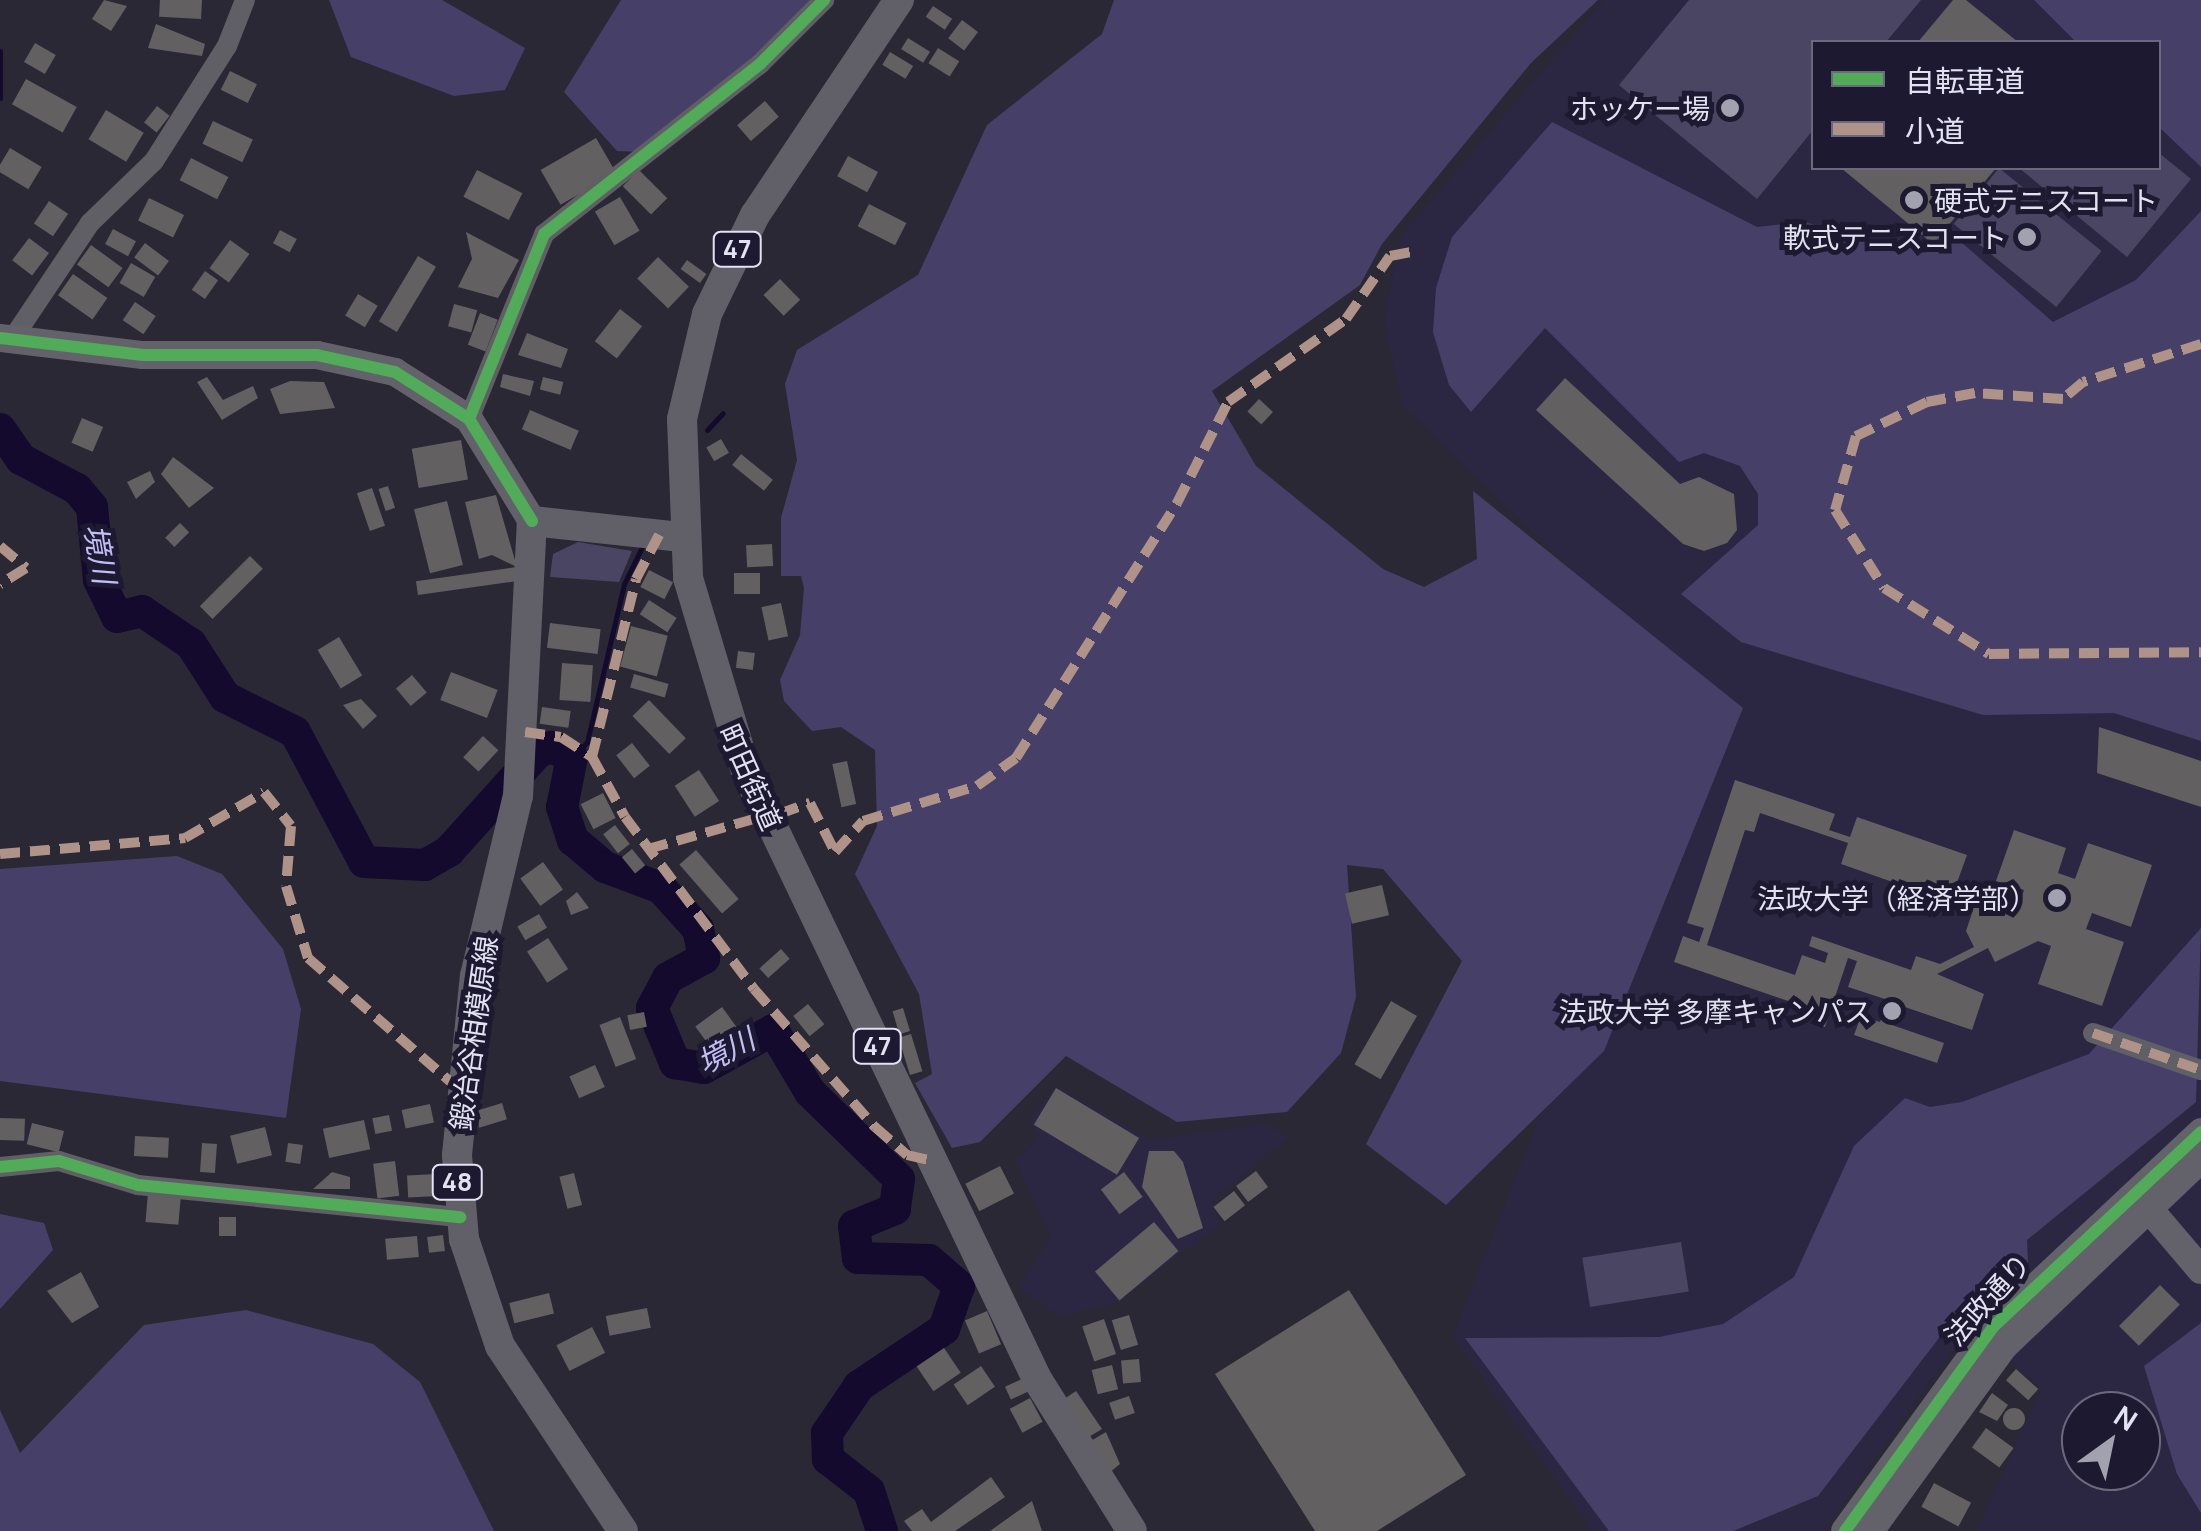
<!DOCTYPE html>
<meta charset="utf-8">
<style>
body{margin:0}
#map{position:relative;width:2201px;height:1531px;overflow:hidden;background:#2a2835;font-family:Manrope,"Noto Sans JP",sans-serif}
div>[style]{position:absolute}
.built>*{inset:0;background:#2b2742}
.green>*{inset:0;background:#494562;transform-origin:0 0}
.forest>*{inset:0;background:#464068}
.stream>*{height:5px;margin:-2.5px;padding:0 2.5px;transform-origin:2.5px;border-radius:2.5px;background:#130a2e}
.river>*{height:32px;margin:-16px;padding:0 16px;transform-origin:16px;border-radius:16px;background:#130a2e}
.building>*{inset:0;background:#626060;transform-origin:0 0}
.round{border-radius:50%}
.street>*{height:20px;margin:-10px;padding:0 10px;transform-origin:10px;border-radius:10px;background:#605f65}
.secondary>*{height:28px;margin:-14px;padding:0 14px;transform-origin:14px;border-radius:14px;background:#63626a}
.primary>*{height:30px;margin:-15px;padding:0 15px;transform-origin:15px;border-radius:15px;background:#616069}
.quiet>*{height:10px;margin-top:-5px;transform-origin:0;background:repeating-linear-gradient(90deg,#af9288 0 20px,transparent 0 30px)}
.cycleway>*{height:12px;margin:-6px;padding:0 6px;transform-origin:6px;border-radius:6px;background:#51ab58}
.dots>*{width:28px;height:28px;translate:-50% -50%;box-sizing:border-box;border:5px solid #1d1930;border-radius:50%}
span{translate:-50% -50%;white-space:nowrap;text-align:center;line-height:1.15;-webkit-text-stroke:10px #1d1930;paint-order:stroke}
.shield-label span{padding:2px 8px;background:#1d1930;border:2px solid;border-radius:8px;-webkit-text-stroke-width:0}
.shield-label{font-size:25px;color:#e3e2f2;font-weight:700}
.poi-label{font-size:28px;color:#e3e2f2}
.right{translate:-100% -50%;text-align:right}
.left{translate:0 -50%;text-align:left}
.street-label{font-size:28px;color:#e3e2f2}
.water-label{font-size:30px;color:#c3bdf7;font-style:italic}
.legend{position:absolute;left:1811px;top:40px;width:350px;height:130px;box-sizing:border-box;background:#1d1930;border:2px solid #6c697e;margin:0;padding:12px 18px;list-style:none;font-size:30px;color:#e3e2f2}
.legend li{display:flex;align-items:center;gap:20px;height:50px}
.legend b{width:50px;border:2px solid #6c697e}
.north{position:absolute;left:2061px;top:1391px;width:100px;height:100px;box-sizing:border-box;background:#1d1930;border:2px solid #6c697e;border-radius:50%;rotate:33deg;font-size:28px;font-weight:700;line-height:40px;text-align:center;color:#e3e2f2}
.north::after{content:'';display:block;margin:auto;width:35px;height:45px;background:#a2a1b0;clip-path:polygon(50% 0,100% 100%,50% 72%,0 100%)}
</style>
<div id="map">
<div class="built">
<div style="clip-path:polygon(evenodd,1604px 0,2201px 0,2201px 1531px,1977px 1531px,2041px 1389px,1972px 1322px,1823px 1531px,1593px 1531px,1453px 1337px,1705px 699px,1402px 405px,1384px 321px,1401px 236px,1604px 0,1814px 42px,2158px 42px,2158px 168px,1814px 168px,1814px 42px,1604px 0,2081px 1411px,2141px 1411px,2141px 1471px,2081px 1471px,2081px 1411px)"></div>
<div style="clip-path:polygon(1056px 1086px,1150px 1140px,1269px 1124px,1288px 1138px,1212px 1200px,1220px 1224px,1119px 1301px,1059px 1316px,1019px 1287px,1051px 1237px,1016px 1162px,1038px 1139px,1029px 1120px)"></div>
</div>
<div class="green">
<div style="clip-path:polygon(1689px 0,1921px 0,1886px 42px,1814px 42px,1813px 130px,1757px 199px,1619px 85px)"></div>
<div style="clip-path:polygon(2159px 153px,2191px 179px,2127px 257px,2019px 168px,2158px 168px)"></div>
<div style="left:1999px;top:168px;width:132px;height:72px;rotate:39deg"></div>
<div style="clip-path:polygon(578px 542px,632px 551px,619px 582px,550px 577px,553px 554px)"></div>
<div style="left:1681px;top:1242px;width:50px;height:100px;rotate:81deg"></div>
</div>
<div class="forest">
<div style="clip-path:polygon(329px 0,442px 0,525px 48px,505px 90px,454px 96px,351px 57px)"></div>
<div style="clip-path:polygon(621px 0,834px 0,643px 152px,617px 151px,564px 92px)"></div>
<div style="clip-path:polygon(1114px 0,1598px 0,1531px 63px,1382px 244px,1360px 285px,1212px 391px,1256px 466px,1383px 569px,1424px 587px,1477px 559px,1473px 491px,1743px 708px,1604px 1051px,1446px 1205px,1366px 1144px,1462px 961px,1383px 869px,1347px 865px,1356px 997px,1341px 1053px,1287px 1112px,1177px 1122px,1066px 1056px,980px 1142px,952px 1148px,915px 1083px,932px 1074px,919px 994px,855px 874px,877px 826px,875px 750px,841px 727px,812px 731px,784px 701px,780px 680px,800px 635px,804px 588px,801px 576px,781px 576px,781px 518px,797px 460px,785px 384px,797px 350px,918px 275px,987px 125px,1102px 34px)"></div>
<div style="clip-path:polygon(2034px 0,2201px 0,2201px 167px,2159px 127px,2158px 42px,2076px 42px)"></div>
<div style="clip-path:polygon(1552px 122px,1757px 227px,1805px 222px,1880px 246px,1913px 246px,1946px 229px,2053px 322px,2136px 280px,2201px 211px,2201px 741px,2114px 713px,1983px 715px,1741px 642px,1681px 594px,1758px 525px,1758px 494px,1740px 466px,1704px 453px,1679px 462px,1545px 328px,1471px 412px,1449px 385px,1433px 332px,1436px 288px,1452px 237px)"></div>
<div style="clip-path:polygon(177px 856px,222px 874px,283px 949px,301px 1009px,286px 1118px,0 1081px,0 869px)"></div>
<div style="clip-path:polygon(2201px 928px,2196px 1102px,2027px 1240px,2028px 1262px,1955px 1317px,1818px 1496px,1733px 1531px,1609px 1531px,1465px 1338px,1659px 1337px,1723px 1324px,1794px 1277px,1854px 1146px,1905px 1098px,1930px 1107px,1962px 1102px,2089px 1054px)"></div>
<div style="clip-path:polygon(0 1214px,44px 1223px,53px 1250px,0 1309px)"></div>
<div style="clip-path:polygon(246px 1310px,373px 1344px,420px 1382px,494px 1531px,0 1531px,0 1410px,20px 1453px,144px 1325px)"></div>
<div style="clip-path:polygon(2201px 1323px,2201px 1513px,2177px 1474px,2144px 1366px)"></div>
</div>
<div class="stream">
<div style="left:0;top:51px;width:47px;rotate:90deg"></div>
<div style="left:707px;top:430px;width:23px;rotate:-47deg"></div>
<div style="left:572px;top:757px;width:21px;rotate:-45deg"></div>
<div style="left:587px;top:742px;width:162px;rotate:-76.8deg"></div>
<div style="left:624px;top:584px;width:41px;rotate:-64.1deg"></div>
</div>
<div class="river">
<div style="left:0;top:429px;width:37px;rotate:55deg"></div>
<div style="left:21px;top:459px;width:64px;rotate:28.2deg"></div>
<div style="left:77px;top:489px;width:23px;rotate:50deg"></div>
<div style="left:92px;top:507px;width:73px;rotate:84.5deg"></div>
<div style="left:99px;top:580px;width:41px;rotate:64.1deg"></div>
<div style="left:117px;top:617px;width:26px;rotate:-13deg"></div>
<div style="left:142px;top:611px;width:59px;rotate:34deg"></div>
<div style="left:191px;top:644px;width:63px;rotate:57.3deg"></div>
<div style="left:225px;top:697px;width:78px;rotate:26.6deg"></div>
<div style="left:295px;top:732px;width:147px;rotate:62deg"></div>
<div style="left:364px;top:862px;width:61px;rotate:2.8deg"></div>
<div style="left:425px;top:865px;width:28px;rotate:-30deg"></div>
<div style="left:449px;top:851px;width:133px;rotate:-48deg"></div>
<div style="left:538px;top:752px;width:15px;rotate:-20deg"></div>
<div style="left:552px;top:747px;width:22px;rotate:27deg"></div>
<div style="left:572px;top:757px;width:51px;rotate:101.3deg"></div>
<div style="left:562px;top:807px;width:35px;rotate:72deg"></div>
<div style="left:573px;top:840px;width:42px;rotate:40.2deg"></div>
<div style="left:605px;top:867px;width:60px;rotate:20.6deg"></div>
<div style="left:661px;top:888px;width:55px;rotate:47.9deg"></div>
<div style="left:698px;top:929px;width:30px;rotate:78deg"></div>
<div style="left:704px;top:958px;width:41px;rotate:150.9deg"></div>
<div style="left:668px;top:978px;width:34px;rotate:118deg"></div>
<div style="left:652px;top:1008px;width:60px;rotate:67.3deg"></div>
<div style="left:675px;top:1063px;width:29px;rotate:10deg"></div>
<div style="left:704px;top:1068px;width:79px;rotate:-28.8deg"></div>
<div style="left:773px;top:1030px;width:72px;rotate:59.2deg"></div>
<div style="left:810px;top:1092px;width:124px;rotate:44.3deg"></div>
<div style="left:899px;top:1179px;width:30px;rotate:98deg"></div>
<div style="left:895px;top:1209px;width:44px;rotate:157.5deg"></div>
<div style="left:854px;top:1226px;width:32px;rotate:83deg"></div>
<div style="left:858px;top:1258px;width:71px;rotate:1.6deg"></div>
<div style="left:929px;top:1260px;width:40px;rotate:41deg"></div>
<div style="left:959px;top:1286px;width:46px;rotate:109.2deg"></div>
<div style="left:944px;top:1329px;width:102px;rotate:146.2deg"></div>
<div style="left:859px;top:1386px;width:57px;rotate:124.2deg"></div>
<div style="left:827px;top:1433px;width:26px;rotate:88deg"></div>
<div style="left:828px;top:1459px;width:52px;rotate:38deg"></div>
<div style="left:869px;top:1491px;width:42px;rotate:72deg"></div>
</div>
<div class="building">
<div style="clip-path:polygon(104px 0,127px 6px,111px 31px,92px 19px)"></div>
<div style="left:202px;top:0;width:19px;height:42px;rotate:93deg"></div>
<div style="clip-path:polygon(1953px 0,1966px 0,2018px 42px,1918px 42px)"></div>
<div style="left:933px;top:6px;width:23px;height:13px;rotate:34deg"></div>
<div style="left:962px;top:20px;width:20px;height:23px;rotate:37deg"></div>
<div style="clip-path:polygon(156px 24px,205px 44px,202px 56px,148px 48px)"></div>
<div style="left:908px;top:38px;width:26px;height:13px;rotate:32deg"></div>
<div style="left:35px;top:43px;width:24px;height:22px;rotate:30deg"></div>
<div style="left:938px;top:48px;width:25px;height:18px;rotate:32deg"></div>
<div style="left:890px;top:52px;width:27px;height:15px;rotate:31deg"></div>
<div style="left:230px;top:71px;width:30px;height:21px;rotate:26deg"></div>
<div style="left:26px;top:79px;width:58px;height:29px;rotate:29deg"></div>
<div style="left:765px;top:101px;width:21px;height:37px;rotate:49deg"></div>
<div style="left:157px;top:106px;width:16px;height:21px;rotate:38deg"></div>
<div style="left:106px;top:110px;width:44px;height:34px;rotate:31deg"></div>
<div style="left:213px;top:121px;width:44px;height:25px;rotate:25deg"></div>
<div style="left:596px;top:138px;width:40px;height:64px;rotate:60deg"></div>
<div style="left:10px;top:148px;width:37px;height:26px;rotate:31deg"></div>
<div style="left:848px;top:156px;width:34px;height:23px;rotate:28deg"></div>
<div style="left:191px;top:158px;width:42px;height:25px;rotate:27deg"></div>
<div style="clip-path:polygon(1841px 168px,1996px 168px,1933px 244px)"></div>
<div style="left:477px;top:170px;width:51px;height:30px;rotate:27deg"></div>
<div style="left:639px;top:170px;width:40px;height:23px;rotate:45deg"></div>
<div style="left:620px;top:197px;width:39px;height:29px;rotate:60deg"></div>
<div style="left:149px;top:198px;width:39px;height:25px;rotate:26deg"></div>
<div style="left:49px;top:201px;width:23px;height:27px;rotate:34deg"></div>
<div style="left:869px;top:204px;width:42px;height:25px;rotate:27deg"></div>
<div style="left:113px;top:229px;width:26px;height:17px;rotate:28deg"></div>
<div style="left:280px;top:230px;width:19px;height:15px;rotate:28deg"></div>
<div style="clip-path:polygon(466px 232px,519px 260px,498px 298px,458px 287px,472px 259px)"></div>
<div style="left:29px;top:238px;width:25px;height:28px;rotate:37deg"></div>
<div style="left:230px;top:240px;width:24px;height:35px;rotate:36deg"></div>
<div style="left:145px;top:243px;width:30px;height:18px;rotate:37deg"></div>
<div style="left:91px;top:245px;width:39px;height:24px;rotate:36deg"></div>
<div style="left:418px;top:256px;width:21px;height:76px;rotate:31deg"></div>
<div style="left:658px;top:257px;width:43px;height:30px;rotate:44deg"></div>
<div style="left:687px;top:260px;width:24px;height:11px;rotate:36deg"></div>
<div style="left:131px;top:263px;width:28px;height:23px;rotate:30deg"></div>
<div style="left:205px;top:271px;width:16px;height:23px;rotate:35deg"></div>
<div style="left:73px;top:274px;width:42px;height:26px;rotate:35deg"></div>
<div style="left:780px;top:279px;width:29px;height:23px;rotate:46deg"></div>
<div style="left:358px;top:294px;width:23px;height:25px;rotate:31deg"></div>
<div style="left:135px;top:302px;width:25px;height:22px;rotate:34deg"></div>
<div style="left:454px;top:304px;width:24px;height:23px;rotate:15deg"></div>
<div style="left:620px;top:309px;width:28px;height:41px;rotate:38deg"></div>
<div style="left:480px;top:313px;width:19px;height:34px;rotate:21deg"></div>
<div style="clip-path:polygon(527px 333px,568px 349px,561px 368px,518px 355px)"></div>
<div style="clip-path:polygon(503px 374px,534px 381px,530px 396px,500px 387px)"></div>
<div style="clip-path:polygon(207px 377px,223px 400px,253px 386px,258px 398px,222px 420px,197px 382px)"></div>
<div style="left:543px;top:377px;width:21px;height:13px;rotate:14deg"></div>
<div style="clip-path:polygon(1565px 378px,1680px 484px,1699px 477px,1734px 494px,1737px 530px,1727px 543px,1704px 551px,1683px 544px,1536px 410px)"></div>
<div style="clip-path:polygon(290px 381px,324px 382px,335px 408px,280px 414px,270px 389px)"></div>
<div style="left:1259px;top:399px;width:19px;height:17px;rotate:43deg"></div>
<div style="left:530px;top:410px;width:53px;height:21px;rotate:23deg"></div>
<div style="left:82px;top:418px;width:23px;height:27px;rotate:23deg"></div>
<div style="left:721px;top:439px;width:16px;height:17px;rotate:60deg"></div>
<div style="left:461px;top:440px;width:40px;height:50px;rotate:80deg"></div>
<div style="left:741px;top:454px;width:41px;height:14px;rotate:39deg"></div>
<div style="clip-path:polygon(173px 457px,214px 488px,189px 508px,161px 474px)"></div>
<div style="clip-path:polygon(150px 471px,155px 482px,136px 499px,127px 482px)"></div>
<div style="left:388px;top:486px;width:23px;height:10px;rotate:72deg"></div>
<div style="left:372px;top:488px;width:40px;height:16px;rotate:71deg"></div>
<div style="clip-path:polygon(496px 495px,517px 567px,492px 555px,479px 559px,465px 502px)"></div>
<div style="left:447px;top:501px;width:66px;height:34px;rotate:76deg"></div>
<div style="left:180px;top:523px;width:13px;height:21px;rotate:45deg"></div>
<div style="left:772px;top:544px;width:22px;height:26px;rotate:87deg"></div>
<div style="left:250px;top:556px;width:18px;height:71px;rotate:45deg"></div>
<div style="left:517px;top:567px;width:14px;height:102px;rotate:82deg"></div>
<div style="left:649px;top:570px;width:27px;height:19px;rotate:27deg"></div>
<div style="left:760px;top:573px;width:21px;height:26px;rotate:90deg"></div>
<div style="left:649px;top:600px;width:33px;height:17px;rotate:33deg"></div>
<div style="left:781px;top:603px;width:34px;height:20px;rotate:78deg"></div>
<div style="left:550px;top:623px;width:51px;height:25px;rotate:7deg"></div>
<div style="left:631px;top:626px;width:38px;height:42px;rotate:15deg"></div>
<div style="left:339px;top:637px;width:45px;height:25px;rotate:59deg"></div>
<div style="left:738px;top:651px;width:17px;height:17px;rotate:7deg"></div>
<div style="left:562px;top:663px;width:31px;height:37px;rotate:4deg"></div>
<div style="left:451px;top:672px;width:50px;height:30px;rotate:21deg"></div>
<div style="left:634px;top:674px;width:36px;height:14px;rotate:16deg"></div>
<div style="left:412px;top:675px;width:23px;height:21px;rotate:50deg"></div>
<div style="clip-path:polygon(361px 699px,377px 716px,363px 729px,343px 705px)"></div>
<div style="left:649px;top:700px;width:53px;height:23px;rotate:46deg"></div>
<div style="left:542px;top:707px;width:29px;height:17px;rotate:8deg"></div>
<div style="clip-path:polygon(2099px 727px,2201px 761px,2201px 807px,2097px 773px)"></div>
<div style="left:483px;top:736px;width:21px;height:29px;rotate:43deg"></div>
<div style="left:632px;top:743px;width:29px;height:20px;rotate:52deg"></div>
<div style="left:847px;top:761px;width:44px;height:15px;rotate:78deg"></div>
<div style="left:699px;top:770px;width:37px;height:29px;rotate:57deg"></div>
<div style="clip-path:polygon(1735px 780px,1835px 814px,1829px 830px,1850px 837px,1857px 817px,1967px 855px,1950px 902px,1841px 864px,1848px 843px,1760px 813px,1754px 832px,1745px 830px,1707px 945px,1795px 975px,1802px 955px,1825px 963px,1828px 953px,1809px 946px,1812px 936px,1911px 970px,1916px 956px,1940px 964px,1974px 947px,1966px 931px,1978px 895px,2018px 908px,2024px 890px,1996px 881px,2014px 830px,2066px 848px,2058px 873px,2075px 879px,2088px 843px,2152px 865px,2131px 927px,2092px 913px,2086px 929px,2124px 942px,2102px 1006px,2038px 984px,2051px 946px,2038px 941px,1995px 962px,1988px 948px,1937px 974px,1984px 994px,1972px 1030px,1899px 1005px,1892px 1025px,1944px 1043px,1937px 1063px,1854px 1035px,1861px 1016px,1880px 1022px,1888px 1000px,1848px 987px,1857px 961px,1848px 958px,1825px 1027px,1816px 1024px,1820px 1012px,1674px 962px,1683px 936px,1699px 942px,1704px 928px,1687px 923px)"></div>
<div style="left:603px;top:793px;width:28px;height:25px;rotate:63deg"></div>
<div style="left:615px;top:825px;width:24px;height:15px;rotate:52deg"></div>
<div style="left:632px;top:849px;width:21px;height:13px;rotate:51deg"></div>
<div style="left:696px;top:850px;width:65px;height:22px;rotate:49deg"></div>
<div style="left:543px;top:862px;width:34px;height:28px;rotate:54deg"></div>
<div style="left:1382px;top:885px;width:31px;height:38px;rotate:77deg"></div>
<div style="clip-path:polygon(577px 892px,589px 908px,571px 915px,566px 901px)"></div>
<div style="left:539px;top:914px;width:16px;height:25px;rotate:60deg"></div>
<div style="left:548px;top:938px;width:37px;height:25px;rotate:57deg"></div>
<div style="left:781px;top:949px;width:13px;height:29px;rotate:48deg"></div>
<div style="left:1391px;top:1001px;width:30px;height:73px;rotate:30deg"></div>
<div style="left:808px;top:1004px;width:26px;height:19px;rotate:51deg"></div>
<div style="left:722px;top:1007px;width:26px;height:33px;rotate:54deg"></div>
<div style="left:903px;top:1008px;width:24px;height:11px;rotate:73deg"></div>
<div style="left:644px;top:1012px;width:15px;height:17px;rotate:79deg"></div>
<div style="left:620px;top:1017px;width:45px;height:22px;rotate:69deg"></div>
<div style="left:911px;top:1034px;width:39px;height:13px;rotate:73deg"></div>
<div style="left:595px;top:1065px;width:24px;height:28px;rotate:66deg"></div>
<div style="left:1056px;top:1088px;width:97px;height:43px;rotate:31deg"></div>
<div style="left:502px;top:1103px;width:17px;height:29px;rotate:73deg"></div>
<div style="left:430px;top:1104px;width:19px;height:29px;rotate:78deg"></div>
<div style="left:389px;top:1115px;width:16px;height:17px;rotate:79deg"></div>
<div style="left:0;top:1118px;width:25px;height:22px;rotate:2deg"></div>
<div style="left:364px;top:1120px;width:30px;height:42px;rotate:78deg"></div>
<div style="left:32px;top:1123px;width:33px;height:22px;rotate:14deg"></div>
<div style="left:265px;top:1127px;width:29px;height:36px;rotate:76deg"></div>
<div style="left:135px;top:1136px;width:34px;height:20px;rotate:3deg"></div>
<div style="left:202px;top:1143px;width:15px;height:29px;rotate:4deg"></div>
<div style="left:288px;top:1143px;width:15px;height:19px;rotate:8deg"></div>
<div style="clip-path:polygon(1149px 1151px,1174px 1151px,1183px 1162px,1203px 1228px,1178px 1239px,1142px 1187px)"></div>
<div style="left:395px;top:1161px;width:35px;height:22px;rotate:83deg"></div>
<div style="left:1000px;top:1166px;width:31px;height:39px;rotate:63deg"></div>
<div style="left:1256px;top:1171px;width:20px;height:25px;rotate:53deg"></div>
<div style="clip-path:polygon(332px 1172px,350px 1177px,350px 1189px,313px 1189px)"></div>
<div style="left:1124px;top:1172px;width:31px;height:29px;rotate:53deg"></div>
<div style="left:574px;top:1173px;width:33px;height:15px;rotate:76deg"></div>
<div style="left:437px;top:1174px;width:22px;height:30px;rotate:87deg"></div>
<div style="left:1234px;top:1191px;width:18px;height:26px;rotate:52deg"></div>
<div style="left:148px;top:1193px;width:33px;height:29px;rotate:5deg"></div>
<div style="left:219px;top:1217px;width:17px;height:19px"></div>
<div style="left:1154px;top:1222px;width:38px;height:77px;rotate:50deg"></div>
<div style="left:443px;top:1235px;width:16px;height:16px;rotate:83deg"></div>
<div style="left:417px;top:1236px;width:21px;height:32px;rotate:85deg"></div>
<div style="clip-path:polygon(81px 1272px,99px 1307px,72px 1323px,47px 1291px)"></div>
<div style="left:2160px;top:1285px;width:28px;height:58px;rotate:45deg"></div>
<div style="clip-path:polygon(1349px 1290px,1466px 1475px,1377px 1531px,1315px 1531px,1215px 1374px)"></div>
<div style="left:549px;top:1293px;width:21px;height:41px;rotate:76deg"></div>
<div style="left:647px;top:1308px;width:20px;height:42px;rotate:79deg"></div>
<div style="left:987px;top:1311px;width:36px;height:24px;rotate:67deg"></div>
<div style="left:1129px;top:1315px;width:31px;height:18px;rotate:73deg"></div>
<div style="left:1104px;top:1319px;width:37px;height:23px;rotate:71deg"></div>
<div style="left:592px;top:1327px;width:29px;height:40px;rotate:63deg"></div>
<div style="left:944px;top:1348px;width:30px;height:33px;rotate:56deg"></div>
<div style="left:1139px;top:1359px;width:23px;height:18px;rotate:85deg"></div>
<div style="left:1112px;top:1365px;width:25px;height:21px;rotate:76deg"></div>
<div style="left:981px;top:1366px;width:25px;height:33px;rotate:56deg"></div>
<div style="left:2016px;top:1369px;width:30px;height:15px;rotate:42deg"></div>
<div style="left:1024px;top:1378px;width:14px;height:21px;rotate:65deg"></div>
<div style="clip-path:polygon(1076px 1391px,1102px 1429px,1087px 1438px,1064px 1399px)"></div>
<div style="clip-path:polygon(1992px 1393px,2008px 1405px,1997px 1421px,1979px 1412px)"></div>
<div style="left:1129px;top:1396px;width:18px;height:21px;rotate:71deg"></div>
<div style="left:1030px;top:1398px;width:27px;height:23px;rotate:62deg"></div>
<div class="round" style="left:2003px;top:1408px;width:22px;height:22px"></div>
<div style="left:1986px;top:1428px;width:34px;height:24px;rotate:36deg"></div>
<div style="clip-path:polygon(1106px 1432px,1120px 1464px,1109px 1473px,1089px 1442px)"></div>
<div style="clip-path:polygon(991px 1477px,1005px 1497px,955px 1531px,912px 1531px,904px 1521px,922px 1509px,931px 1522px)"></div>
<div style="left:1934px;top:1483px;width:42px;height:27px;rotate:28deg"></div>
<div style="clip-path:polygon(1032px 1501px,1042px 1531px,990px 1531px)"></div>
</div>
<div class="street">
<div style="left:11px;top:341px;width:142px;rotate:-56.2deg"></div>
<div style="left:90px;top:223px;width:89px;rotate:-44.1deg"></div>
<div style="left:154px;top:161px;width:136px;rotate:-57.6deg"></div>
<div style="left:227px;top:46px;width:49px;rotate:-68.6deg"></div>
<div style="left:469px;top:419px;width:200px;rotate:-67.9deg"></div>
<div style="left:544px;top:234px;width:275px;rotate:-38.2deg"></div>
<div style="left:760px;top:64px;width:91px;rotate:-45deg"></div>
<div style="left:2093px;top:1033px;width:114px;rotate:18.9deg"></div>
<div style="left:0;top:1167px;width:59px;rotate:-5.8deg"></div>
<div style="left:59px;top:1161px;width:83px;rotate:16.9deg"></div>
<div style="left:138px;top:1185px;width:324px;rotate:5.7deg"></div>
</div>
<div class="secondary">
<div style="left:0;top:338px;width:144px;rotate:6.8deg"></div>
<div style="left:143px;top:355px;width:174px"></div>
<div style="left:317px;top:355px;width:80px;rotate:12.3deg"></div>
<div style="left:395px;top:372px;width:88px;rotate:32.4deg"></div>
<div style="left:469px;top:419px;width:120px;rotate:58.3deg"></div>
<div style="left:2138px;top:1196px;width:97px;rotate:49.6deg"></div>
<div style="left:1845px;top:1531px;width:253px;rotate:-54deg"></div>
<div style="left:1994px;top:1326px;width:284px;rotate:-43.1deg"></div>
<div style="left:1870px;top:1531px;width:228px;rotate:-54.1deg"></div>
<div style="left:2004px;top:1346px;width:272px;rotate:-43.5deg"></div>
</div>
<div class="primary">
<div style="left:899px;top:0;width:259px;rotate:123.8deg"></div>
<div style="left:755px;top:215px;width:110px;rotate:115.9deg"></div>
<div style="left:707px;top:314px;width:108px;rotate:103.4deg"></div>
<div style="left:682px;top:419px;width:159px;rotate:87.8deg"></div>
<div style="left:688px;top:578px;width:202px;rotate:73.3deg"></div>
<div style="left:746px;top:771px;width:674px;rotate:64.42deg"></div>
<div style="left:1037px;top:1379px;width:179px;rotate:58deg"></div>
<div style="left:623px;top:1531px;width:222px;rotate:-123.6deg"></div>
<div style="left:500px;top:1346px;width:113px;rotate:-108.6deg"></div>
<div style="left:464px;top:1239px;width:84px;rotate:-94.8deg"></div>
<div style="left:457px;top:1155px;width:180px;rotate:-84.3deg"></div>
<div style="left:475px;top:976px;width:185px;rotate:-76.6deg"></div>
<div style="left:518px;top:796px;width:275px;rotate:-87.1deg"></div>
<div style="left:532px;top:521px;width:151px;rotate:6.1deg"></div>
</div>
<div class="quiet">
<div style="left:2201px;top:344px;width:124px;rotate:162.1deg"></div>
<div style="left:2083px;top:382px;width:26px;rotate:140deg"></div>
<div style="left:2063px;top:399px;width:88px;rotate:-176.1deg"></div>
<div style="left:1975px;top:393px;width:49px;rotate:169.4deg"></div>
<div style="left:1927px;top:402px;width:79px;rotate:154.4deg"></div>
<div style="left:1856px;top:436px;width:77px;rotate:105.8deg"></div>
<div style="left:1835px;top:510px;width:92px;rotate:57.9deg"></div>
<div style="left:1884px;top:588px;width:124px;rotate:32.2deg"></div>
<div style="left:1989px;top:654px;width:212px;rotate:-0.5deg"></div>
<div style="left:0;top:546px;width:34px;rotate:40deg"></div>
<div style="left:26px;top:568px;width:31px;rotate:148deg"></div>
<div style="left:525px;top:732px;width:36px;rotate:8deg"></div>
<div style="left:561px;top:737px;width:37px;rotate:33deg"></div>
<div style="left:592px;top:757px;width:68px;rotate:61.2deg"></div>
<div style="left:625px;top:817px;width:215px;rotate:53.1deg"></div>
<div style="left:754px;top:989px;width:184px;rotate:48.8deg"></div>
<div style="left:875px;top:1127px;width:43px;rotate:41.2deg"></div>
<div style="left:907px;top:1155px;width:26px;rotate:13deg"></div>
<div style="left:592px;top:757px;width:183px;rotate:-76.1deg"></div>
<div style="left:636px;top:579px;width:50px;rotate:-62.4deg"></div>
<div style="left:779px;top:814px;width:33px;rotate:-20deg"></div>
<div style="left:810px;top:803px;width:55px;rotate:63deg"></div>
<div style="left:835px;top:852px;width:42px;rotate:-47.9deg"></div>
<div style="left:863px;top:821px;width:119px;rotate:-17.1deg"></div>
<div style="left:977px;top:786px;width:48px;rotate:-35.7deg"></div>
<div style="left:1016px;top:758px;width:302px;rotate:-57.7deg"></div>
<div style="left:1177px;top:503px;width:113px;rotate:-63.2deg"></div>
<div style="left:1228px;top:402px;width:144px;rotate:-35.1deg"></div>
<div style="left:1346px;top:319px;width:77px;rotate:-55.1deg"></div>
<div style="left:1390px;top:256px;width:26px;rotate:-11deg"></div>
<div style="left:648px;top:849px;width:125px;rotate:-15.8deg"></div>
<div style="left:0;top:854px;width:186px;rotate:-4.9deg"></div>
<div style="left:185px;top:838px;width:91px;rotate:-30.2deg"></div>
<div style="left:264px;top:792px;width:43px;rotate:51.5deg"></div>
<div style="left:291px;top:826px;width:60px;rotate:94.8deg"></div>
<div style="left:286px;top:886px;width:75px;rotate:73deg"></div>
<div style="left:308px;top:958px;width:204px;rotate:41deg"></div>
<div style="left:2093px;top:1033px;width:114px;rotate:18.9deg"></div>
</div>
<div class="cycleway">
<div style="left:0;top:338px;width:144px;rotate:6.8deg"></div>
<div style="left:143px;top:355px;width:174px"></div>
<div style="left:317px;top:355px;width:80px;rotate:12.3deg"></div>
<div style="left:395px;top:372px;width:88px;rotate:32.4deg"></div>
<div style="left:469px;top:419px;width:120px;rotate:58.3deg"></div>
<div style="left:469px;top:419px;width:200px;rotate:-67.9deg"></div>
<div style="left:544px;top:234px;width:275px;rotate:-38.2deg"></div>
<div style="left:760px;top:64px;width:91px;rotate:-45deg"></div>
<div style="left:0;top:1167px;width:59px;rotate:-5.8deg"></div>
<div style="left:59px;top:1161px;width:83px;rotate:16.9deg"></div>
<div style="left:138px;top:1185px;width:324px;rotate:5.7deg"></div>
<div style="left:1845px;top:1531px;width:253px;rotate:-54deg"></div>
<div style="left:1994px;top:1326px;width:284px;rotate:-43.1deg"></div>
</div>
<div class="dots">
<div style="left:1730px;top:108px;background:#a2a1b0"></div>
<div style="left:1914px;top:200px;background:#a2a1b0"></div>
<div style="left:2027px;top:237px;background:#a2a1b0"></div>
<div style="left:2057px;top:898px;background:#a2a1b0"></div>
<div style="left:1892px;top:1011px;background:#a2a1b0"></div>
</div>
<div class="shield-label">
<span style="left:737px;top:249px">47</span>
<span style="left:877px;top:1046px">47</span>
<span style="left:457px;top:1182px">48</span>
</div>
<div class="poi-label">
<span class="right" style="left:1710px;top:108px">ホッケー場</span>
<span class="left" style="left:1934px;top:200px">硬式テニスコート</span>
<span class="right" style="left:2007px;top:237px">軟式テニスコート</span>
<span class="right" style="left:2037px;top:898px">法政大学（経済学部）</span>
<span class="right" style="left:1872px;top:1011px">法政大学 多摩キャンパス</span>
</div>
<div class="street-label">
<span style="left:751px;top:777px;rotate:66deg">町田街道</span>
<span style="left:473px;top:1033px;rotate:-82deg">鍛冶谷相模原線</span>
<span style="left:1987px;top:1299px;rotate:-48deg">法政通り</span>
</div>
<div class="water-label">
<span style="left:100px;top:554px;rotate:80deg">境川</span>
<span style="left:726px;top:1051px;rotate:-28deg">境川</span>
</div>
<ul class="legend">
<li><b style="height:12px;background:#51ab58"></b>自転車道</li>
<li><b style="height:12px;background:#af9288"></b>小道</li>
</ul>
<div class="north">N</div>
</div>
